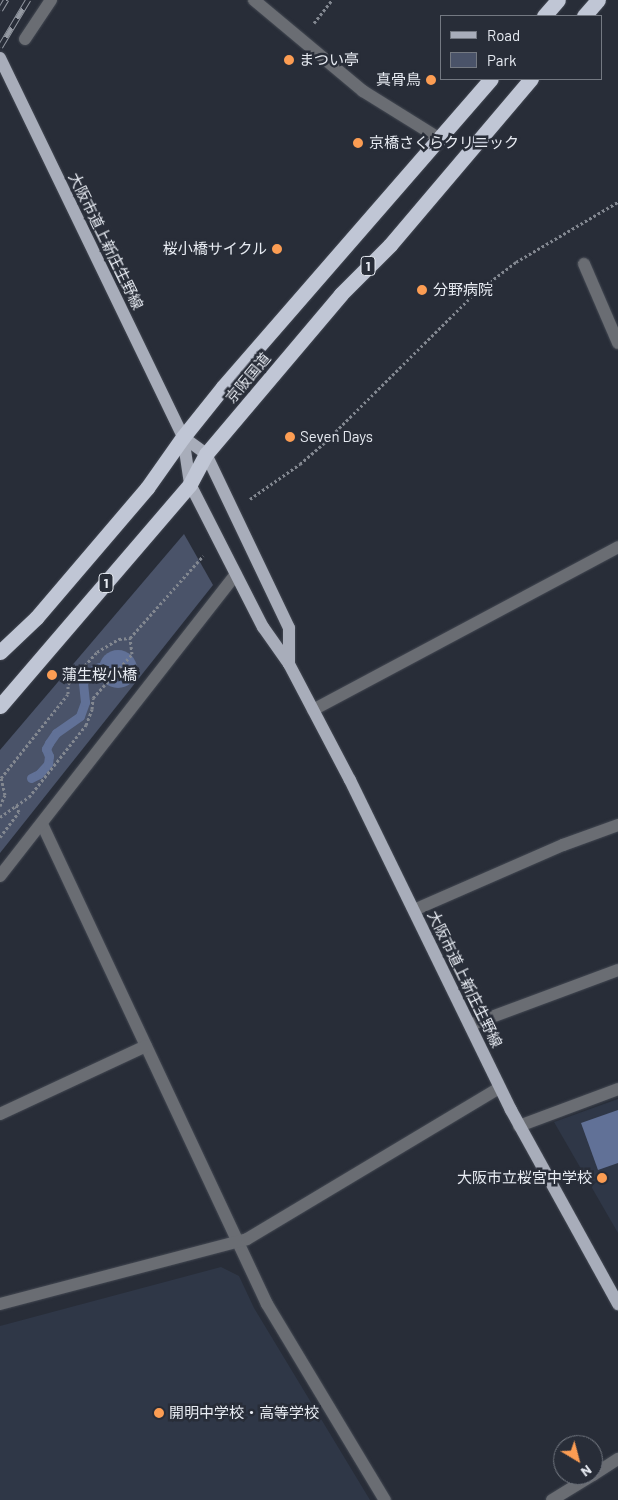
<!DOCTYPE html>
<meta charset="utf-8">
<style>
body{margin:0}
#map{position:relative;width:618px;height:1500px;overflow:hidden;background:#282d38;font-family:Barlow,"Noto Sans JP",sans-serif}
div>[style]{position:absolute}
.built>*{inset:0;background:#2f3747}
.green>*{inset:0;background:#4a5369}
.water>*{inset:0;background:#617197}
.round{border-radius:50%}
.stream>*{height:9px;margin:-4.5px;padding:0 4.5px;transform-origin:4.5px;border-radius:4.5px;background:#617197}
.path>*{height:3px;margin-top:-1.5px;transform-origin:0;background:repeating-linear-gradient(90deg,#828790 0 2.5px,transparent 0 5px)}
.roads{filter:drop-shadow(0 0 1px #434852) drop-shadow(0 0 1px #434852)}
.minor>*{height:12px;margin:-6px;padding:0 6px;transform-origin:6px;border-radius:6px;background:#6a6d73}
.major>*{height:12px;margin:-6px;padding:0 6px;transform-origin:6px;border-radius:6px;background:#a8adba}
.highway>*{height:15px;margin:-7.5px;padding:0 7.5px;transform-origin:7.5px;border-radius:7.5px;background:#c0c6d5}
.rail>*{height:5.5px;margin-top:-2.75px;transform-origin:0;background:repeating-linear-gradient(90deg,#282d38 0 11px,#9398a1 0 22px);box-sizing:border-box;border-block:1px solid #9398a1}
.dots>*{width:14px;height:14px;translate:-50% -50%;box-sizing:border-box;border:2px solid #282d38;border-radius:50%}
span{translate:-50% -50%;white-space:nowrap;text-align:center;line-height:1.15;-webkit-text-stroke:5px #282d38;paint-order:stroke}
.shield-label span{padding:1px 4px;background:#282d38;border:1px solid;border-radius:4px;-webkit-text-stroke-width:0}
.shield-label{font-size:14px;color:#e7ebf2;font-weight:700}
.poi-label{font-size:15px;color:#e7ebf2}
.left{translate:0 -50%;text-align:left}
.right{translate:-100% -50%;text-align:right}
.street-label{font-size:15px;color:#e7ebf2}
.legend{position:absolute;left:440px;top:15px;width:162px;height:65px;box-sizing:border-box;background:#282d38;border:1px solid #747982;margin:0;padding:6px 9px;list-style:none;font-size:15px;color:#e7ebf2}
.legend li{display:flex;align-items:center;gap:10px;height:25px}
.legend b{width:25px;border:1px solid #747982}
.north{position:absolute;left:553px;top:1435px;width:50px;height:50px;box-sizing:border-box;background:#282d38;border:1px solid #747982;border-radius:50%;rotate:143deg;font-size:14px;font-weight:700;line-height:20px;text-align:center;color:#e7ebf2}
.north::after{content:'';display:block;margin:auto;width:18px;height:22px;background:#fc9d53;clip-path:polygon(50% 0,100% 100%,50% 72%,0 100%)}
</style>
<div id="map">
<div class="built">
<div style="clip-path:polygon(618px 1099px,618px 1233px,554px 1122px)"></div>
<div style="clip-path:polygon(221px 1267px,239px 1276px,254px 1308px,370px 1500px,0 1500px,0 1326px)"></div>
</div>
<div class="green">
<div style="clip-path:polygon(184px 534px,213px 585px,0 853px,0 750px)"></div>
</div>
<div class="water">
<div class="round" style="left:99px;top:650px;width:38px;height:38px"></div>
<div style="clip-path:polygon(618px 1110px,618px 1163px,598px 1170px,581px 1123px)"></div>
</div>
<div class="stream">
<div style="left:31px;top:778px;width:9px;rotate:-27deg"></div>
<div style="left:39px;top:774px;width:13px;rotate:-48deg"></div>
<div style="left:48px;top:764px;width:8px;rotate:-83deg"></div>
<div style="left:49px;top:756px;width:8px;rotate:-113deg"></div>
<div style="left:46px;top:749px;width:7px;rotate:-63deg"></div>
<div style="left:49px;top:743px;width:12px;rotate:-55deg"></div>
<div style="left:56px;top:733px;width:29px;rotate:-35deg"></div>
<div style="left:80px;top:716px;width:15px;rotate:-70deg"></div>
<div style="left:85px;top:702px;width:19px;rotate:-96deg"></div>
<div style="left:83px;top:683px;width:13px;rotate:-61deg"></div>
<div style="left:89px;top:672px;width:11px;rotate:-27deg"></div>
</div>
<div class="path">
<div style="left:314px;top:23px;width:29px;rotate:-52deg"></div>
<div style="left:250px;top:499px;width:61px;rotate:-35deg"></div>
<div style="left:300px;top:464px;width:33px;rotate:-41deg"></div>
<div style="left:325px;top:442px;width:210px;rotate:-44.8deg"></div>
<div style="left:474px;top:294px;width:53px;rotate:-37.3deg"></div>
<div style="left:516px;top:262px;width:118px;rotate:-30.5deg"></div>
<div style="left:0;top:806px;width:12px;rotate:-66deg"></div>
<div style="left:5px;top:795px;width:17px;rotate:-103deg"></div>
<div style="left:1px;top:778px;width:107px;rotate:-51.4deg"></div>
<div style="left:68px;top:694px;width:10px;rotate:-90deg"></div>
<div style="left:68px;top:684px;width:43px;rotate:-47.8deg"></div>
<div style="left:97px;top:652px;width:26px;rotate:-31deg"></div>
<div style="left:119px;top:639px;width:11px;rotate:-5deg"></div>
<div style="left:0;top:817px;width:35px;rotate:-35deg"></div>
<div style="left:29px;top:797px;width:92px;rotate:-51.6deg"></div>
<div style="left:86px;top:725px;width:17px;rotate:-69deg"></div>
<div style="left:92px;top:709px;width:11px;rotate:-85deg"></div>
<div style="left:93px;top:698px;width:59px;rotate:-48.4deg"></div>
<div style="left:132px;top:654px;width:16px;rotate:-97deg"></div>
<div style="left:130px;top:638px;width:110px;rotate:-48.3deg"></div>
<div style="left:0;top:837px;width:31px;rotate:-53deg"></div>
<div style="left:19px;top:812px;width:7px;rotate:-117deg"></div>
</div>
<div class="roads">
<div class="minor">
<div style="left:254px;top:0;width:142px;rotate:39.9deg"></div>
<div style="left:363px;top:91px;width:91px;rotate:31.9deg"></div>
<div style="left:25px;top:39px;width:47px;rotate:-56.3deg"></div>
<div style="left:584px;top:264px;width:86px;rotate:66.7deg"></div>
<div style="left:313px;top:710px;width:346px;rotate:-28.1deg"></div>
<div style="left:42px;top:824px;width:530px;rotate:64.89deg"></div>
<div style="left:267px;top:1304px;width:229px;rotate:59deg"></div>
<div style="left:0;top:876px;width:383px;rotate:-52deg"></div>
<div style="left:414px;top:910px;width:163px;rotate:-23.6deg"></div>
<div style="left:563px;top:845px;width:59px;rotate:-20deg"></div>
<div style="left:470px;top:1025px;width:158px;rotate:-20.4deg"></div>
<div style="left:0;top:1114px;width:161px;rotate:-25deg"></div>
<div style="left:519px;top:1126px;width:106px;rotate:-20.5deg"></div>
<div style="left:0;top:1304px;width:255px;rotate:-14.7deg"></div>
<div style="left:247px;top:1239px;width:294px;rotate:-30.9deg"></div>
<div style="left:593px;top:1475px;width:30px;rotate:-33deg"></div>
<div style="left:552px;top:1500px;width:48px;rotate:-31.4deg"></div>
</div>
<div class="major">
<div style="left:0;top:58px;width:421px;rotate:64.2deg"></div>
<div style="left:183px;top:437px;width:48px;rotate:81.5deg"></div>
<div style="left:190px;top:484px;width:161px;rotate:63deg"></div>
<div style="left:263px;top:627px;width:45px;rotate:54.9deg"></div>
<div style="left:289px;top:664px;width:131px;rotate:62.3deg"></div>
<div style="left:350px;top:780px;width:367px;rotate:64deg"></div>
<div style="left:511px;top:1110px;width:222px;rotate:61.1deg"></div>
<div style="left:183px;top:437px;width:29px;rotate:36deg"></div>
<div style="left:206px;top:454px;width:193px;rotate:64.5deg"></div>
<div style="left:289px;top:628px;width:36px;rotate:90deg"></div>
</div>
<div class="highway">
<div style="left:544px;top:16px;width:21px;rotate:-49deg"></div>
<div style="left:584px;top:16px;width:21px;rotate:-49deg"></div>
<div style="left:0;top:652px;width:50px;rotate:-43.4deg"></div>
<div style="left:36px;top:618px;width:171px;rotate:-49.5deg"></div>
<div style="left:147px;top:488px;width:62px;rotate:-54.8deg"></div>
<div style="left:183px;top:437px;width:64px;rotate:-51.3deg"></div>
<div style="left:223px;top:387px;width:408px;rotate:-49deg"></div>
<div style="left:0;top:706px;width:292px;rotate:-49.4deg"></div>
<div style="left:190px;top:484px;width:34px;rotate:-62deg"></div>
<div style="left:206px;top:454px;width:209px;rotate:-49.8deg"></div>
<div style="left:341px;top:294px;width:69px;rotate:-45deg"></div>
<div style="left:390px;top:245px;width:218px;rotate:-49.7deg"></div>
</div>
</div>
<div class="rail">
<div style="left:0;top:10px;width:12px;rotate:-59deg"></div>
<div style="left:0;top:47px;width:55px;rotate:-59.2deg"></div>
</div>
<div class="dots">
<div style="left:289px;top:60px;background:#fc9d53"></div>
<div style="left:431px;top:80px;background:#fc9d53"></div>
<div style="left:358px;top:143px;background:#fc9d53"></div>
<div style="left:277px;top:249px;background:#fc9d53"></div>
<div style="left:422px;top:290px;background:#fc9d53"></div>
<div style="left:290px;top:437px;background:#fc9d53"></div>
<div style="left:52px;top:675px;background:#fc9d53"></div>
<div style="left:602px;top:1178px;background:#fc9d53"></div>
<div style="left:159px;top:1413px;background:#fc9d53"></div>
</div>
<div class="shield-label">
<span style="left:368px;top:266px">1</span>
<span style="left:106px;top:583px">1</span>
</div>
<div class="poi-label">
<span class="left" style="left:299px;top:60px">まつい亭</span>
<span class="right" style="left:421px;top:80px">真骨鳥</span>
<span class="left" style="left:369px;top:143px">京橋さくらクリニック</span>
<span class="right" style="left:267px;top:249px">桜小橋サイクル</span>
<span class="left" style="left:433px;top:290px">分野病院</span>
<span class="left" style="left:300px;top:437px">Seven Days</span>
<span class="left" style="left:62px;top:675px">蒲生桜小橋</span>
<span class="right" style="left:592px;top:1178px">大阪市立桜宮中学校</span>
<span class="left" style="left:169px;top:1413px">開明中学校・高等学校</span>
</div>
<div class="street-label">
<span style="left:106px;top:241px;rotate:64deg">大阪市道上新庄生野線</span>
<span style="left:248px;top:378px;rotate:-50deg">京阪国道</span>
<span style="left:465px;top:979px;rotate:64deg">大阪市道上新庄生野線</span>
</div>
<ul class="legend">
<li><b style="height:6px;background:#a8adba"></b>Road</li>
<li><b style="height:14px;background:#4a5369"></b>Park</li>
</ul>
<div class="north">N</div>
</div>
